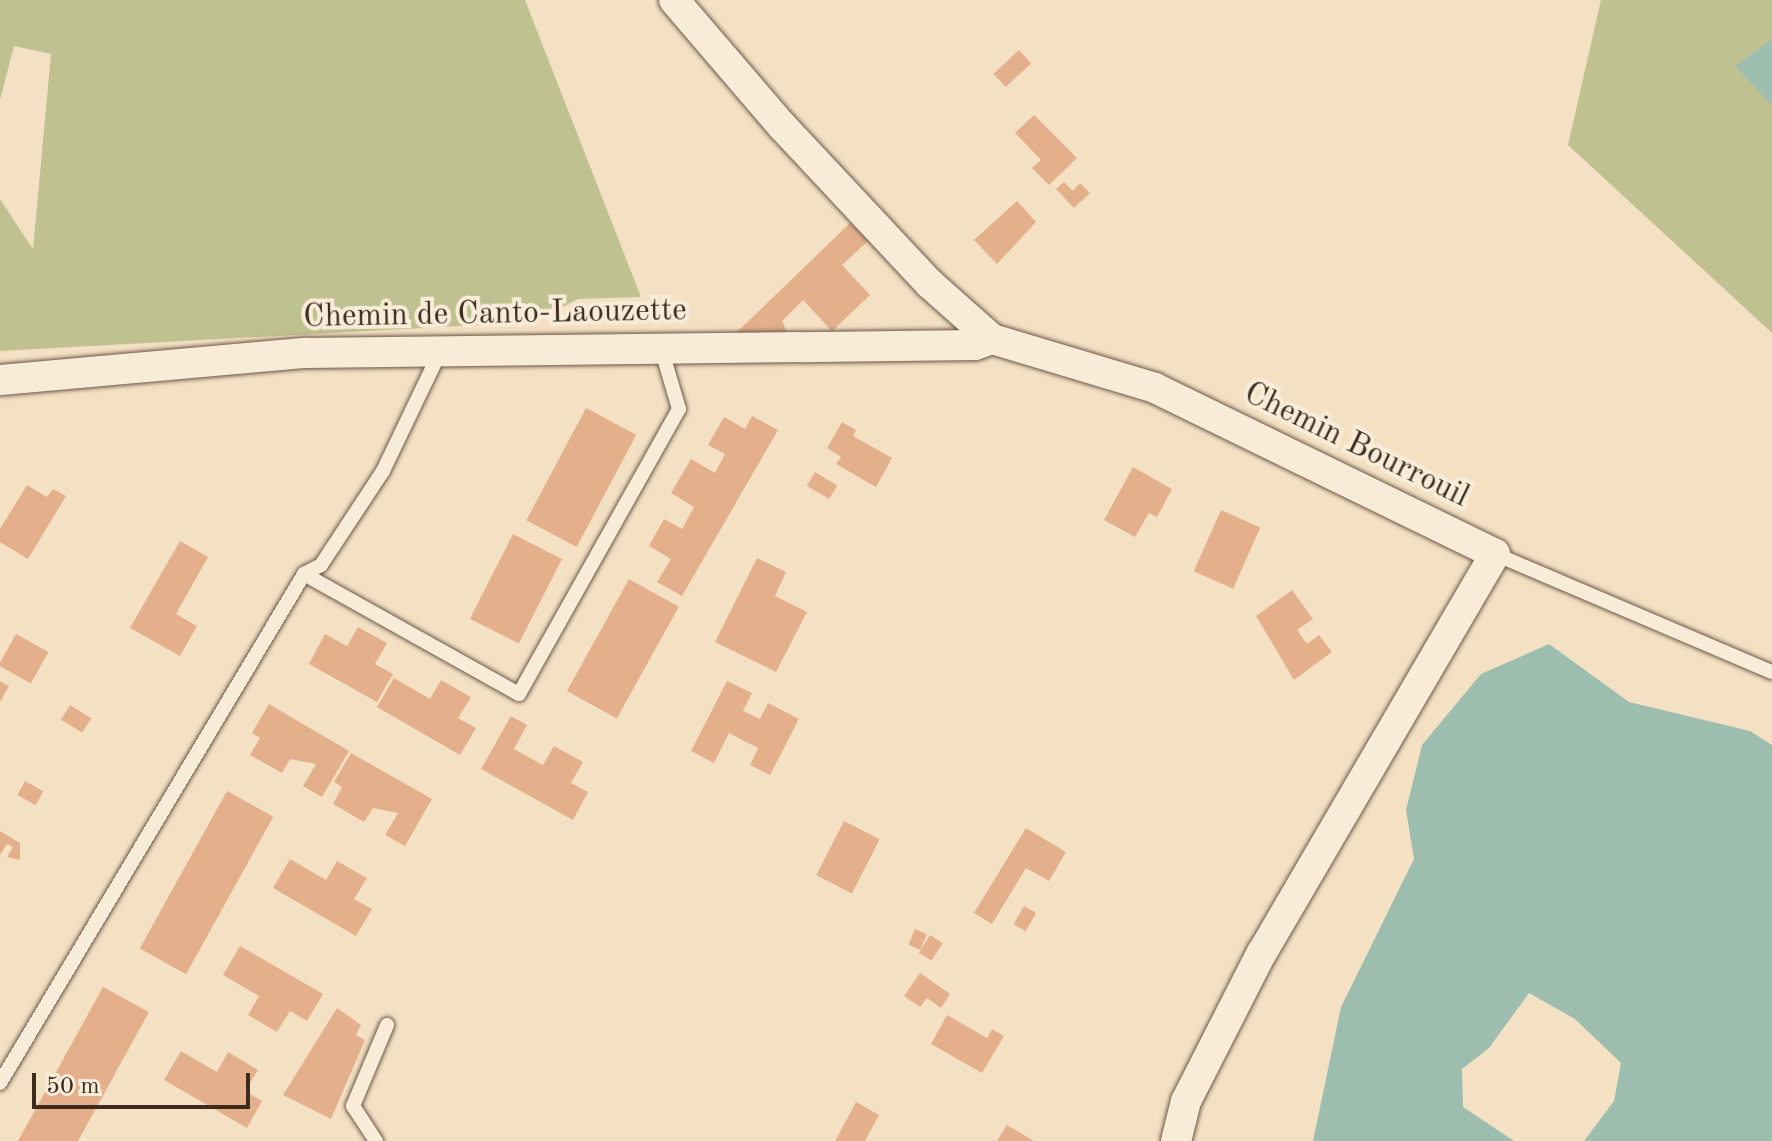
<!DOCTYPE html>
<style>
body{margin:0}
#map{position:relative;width:1772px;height:1141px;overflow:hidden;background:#f4e1c4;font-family:"Old Standard TT",serif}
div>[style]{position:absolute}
.green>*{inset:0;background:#c0c191}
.water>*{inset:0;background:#9dbeae}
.building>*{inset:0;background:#e3b08b;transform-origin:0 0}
.roads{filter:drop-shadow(0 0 2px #6b5947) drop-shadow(0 0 2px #6b5947)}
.lane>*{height:14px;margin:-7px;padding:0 7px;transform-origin:7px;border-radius:7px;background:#f8ecd9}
.street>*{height:30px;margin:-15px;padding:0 15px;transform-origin:15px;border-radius:15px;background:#f8ecd9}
span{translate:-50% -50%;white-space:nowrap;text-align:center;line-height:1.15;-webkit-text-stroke:8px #f8ecd9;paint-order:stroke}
.street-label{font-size:32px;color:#3d2c1d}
.scale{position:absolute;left:32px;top:1073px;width:218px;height:36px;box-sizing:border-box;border:4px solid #3d2c1d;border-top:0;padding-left:10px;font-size:24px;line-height:28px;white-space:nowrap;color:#3d2c1d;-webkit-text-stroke:6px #f8ecd9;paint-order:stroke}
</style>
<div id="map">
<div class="green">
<div style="clip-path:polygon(0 0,525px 0,641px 297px,578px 299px,533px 322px,0 351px,0 199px,33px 249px,51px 54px,14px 46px,0 100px)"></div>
<div style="clip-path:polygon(1601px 0,1772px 0,1772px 333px,1568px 145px)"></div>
</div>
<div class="water">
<div style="clip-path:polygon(1772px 39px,1772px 105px,1735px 66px)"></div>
<div style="clip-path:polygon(1549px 644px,1629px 702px,1750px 731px,1772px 745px,1772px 1141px,1584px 1141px,1614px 1101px,1621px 1063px,1575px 1019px,1529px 993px,1489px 1048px,1462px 1069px,1463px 1107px,1514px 1141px,1313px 1141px,1341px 1007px,1414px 859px,1406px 810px,1422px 745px,1481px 674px)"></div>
</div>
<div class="building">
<div style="left:1019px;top:50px;width:18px;height:35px;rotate:47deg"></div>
<div style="clip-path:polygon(1034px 115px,1077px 158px,1049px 185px,1032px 168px,1041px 160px,1015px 133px)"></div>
<div style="clip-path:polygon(1064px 182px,1073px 191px,1080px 183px,1090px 193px,1074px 208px,1056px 189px)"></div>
<div style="clip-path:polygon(1017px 201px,1036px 222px,997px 264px,974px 240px)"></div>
<div style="clip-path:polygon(850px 223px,868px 241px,842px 265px,870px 295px,832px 331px,803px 300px,782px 321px,790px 339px,731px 338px)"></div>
<div style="left:586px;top:408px;width:57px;height:127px;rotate:28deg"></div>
<div style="clip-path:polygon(752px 416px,778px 430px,682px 596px,657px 582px,671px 559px,649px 546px,664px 519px,682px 529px,694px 507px,671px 493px,691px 459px,715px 473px,725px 454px,708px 445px,724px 417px,745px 429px)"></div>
<div style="clip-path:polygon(842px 422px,856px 430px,853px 436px,892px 458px,876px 487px,836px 464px,841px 457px,827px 448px)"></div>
<div style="clip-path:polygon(1133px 467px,1172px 489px,1157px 517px,1149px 513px,1135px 537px,1104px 520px)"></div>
<div style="left:815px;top:472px;width:26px;height:16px;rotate:31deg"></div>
<div style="clip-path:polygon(27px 485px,47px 497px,53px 489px,66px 496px,28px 559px,0 542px,0 529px)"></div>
<div style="left:1221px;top:510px;width:43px;height:67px;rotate:24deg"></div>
<div style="left:513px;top:534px;width:55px;height:95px;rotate:27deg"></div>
<div style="clip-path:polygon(180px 541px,208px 557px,176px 614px,197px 626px,180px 656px,130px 628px)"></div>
<div style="clip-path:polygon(757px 558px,786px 572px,775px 596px,807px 612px,776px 672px,715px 642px)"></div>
<div style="left:629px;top:579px;width:57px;height:128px;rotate:29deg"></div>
<div style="clip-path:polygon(1292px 590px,1313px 619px,1297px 630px,1307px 644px,1319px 635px,1332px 652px,1294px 680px,1256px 616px)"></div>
<div style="clip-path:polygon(358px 627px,387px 643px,375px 664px,393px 674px,377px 702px,309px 664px,325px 634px,347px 646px)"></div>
<div style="left:16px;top:634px;width:37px;height:36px;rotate:29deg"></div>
<div style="clip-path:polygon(394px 678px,430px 699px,441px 680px,471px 697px,458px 718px,476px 728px,460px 755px,377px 707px)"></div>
<div style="clip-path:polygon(0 681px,9px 686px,0 702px)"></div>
<div style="clip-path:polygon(727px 681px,752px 693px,743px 711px,760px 719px,768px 703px,799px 719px,770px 775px,750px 765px,758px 748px,729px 733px,714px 763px,691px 751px)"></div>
<div style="clip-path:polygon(269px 704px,349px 751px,322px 797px,303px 786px,316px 764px,290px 759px,282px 773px,250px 755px,260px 738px,252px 733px)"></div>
<div style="left:70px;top:705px;width:25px;height:17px;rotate:32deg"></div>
<div style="clip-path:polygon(511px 716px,527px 725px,514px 749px,543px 765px,554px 746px,583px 762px,571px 783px,588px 792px,573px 820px,481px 769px)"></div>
<div style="clip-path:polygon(351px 753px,432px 799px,405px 846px,385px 835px,398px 813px,373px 808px,364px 822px,333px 804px,342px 787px,334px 782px)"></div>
<div style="left:25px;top:781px;width:21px;height:16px;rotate:29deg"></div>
<div style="left:227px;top:791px;width:53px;height:180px;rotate:29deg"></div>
<div style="left:844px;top:821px;width:40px;height:61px;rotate:27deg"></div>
<div style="clip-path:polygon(1026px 828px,1066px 852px,1049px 881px,1026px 868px,992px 924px,974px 913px)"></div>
<div style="clip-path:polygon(0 831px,20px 843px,20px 860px,7px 857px,13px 847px,7px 844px,0 855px)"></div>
<div style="clip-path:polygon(290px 859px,326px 880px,337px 861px,367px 878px,354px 899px,372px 909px,356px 936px,273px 888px)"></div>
<div style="left:1024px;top:906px;width:14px;height:21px;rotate:30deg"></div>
<div style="left:915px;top:929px;width:13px;height:17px;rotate:23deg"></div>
<div style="left:930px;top:935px;width:15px;height:21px;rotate:32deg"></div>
<div style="clip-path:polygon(240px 946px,323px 994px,307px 1021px,290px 1011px,277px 1032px,248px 1015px,259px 996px,223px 975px)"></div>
<div style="clip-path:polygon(920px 973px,950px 994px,941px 1008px,927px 998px,920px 1007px,904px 996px)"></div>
<div style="clip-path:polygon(103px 987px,149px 1012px,78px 1141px,18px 1141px)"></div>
<div style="clip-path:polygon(337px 1008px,361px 1025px,356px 1035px,365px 1040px,331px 1119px,283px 1095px)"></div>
<div style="clip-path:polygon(947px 1015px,987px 1038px,992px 1029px,1004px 1036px,982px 1073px,931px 1044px)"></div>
<div style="clip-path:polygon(181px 1051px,217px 1072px,228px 1052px,258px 1070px,245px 1091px,262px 1101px,247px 1128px,164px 1080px)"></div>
<div style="clip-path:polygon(856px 1102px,879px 1115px,865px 1141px,835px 1141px)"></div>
<div style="clip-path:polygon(1007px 1125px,1034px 1141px,997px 1141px)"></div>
</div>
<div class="roads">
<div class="lane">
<div style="left:1495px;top:554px;width:301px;rotate:23.1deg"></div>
<div style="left:304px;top:574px;width:246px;rotate:29.2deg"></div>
<div style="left:519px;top:694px;width:327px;rotate:-60.7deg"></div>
<div style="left:679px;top:409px;width:64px;rotate:-106.4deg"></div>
<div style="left:0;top:1083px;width:593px;rotate:-59.15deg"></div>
<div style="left:304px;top:574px;width:19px;rotate:-28deg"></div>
<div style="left:321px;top:565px;width:113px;rotate:-56.6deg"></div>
<div style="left:383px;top:471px;width:132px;rotate:-64.4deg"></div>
<div style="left:376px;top:1141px;width:42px;rotate:-123.3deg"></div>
<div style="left:353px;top:1106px;width:88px;rotate:-67.2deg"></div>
</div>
<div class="street">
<div style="left:674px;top:0;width:167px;rotate:49.4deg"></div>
<div style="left:783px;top:127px;width:215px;rotate:46.9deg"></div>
<div style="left:930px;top:284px;width:83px;rotate:41.6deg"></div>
<div style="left:992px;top:339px;width:170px;rotate:16.7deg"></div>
<div style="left:1155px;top:388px;width:378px;rotate:26deg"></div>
<div style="left:1495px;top:554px;width:461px;rotate:120.3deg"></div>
<div style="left:1262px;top:952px;width:167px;rotate:117deg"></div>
<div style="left:1186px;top:1101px;width:41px;rotate:104deg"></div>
<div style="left:0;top:380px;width:306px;rotate:-5.1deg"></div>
<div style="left:305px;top:353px;width:670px;rotate:-0.68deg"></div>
<div style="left:975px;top:345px;width:18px;rotate:-19deg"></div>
</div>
</div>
<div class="street-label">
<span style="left:495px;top:315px;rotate:-1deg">Chemin de Canto-Laouzette</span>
<span style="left:1356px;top:446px;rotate:26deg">Chemin Bourrouil</span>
</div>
<div class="scale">50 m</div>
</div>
